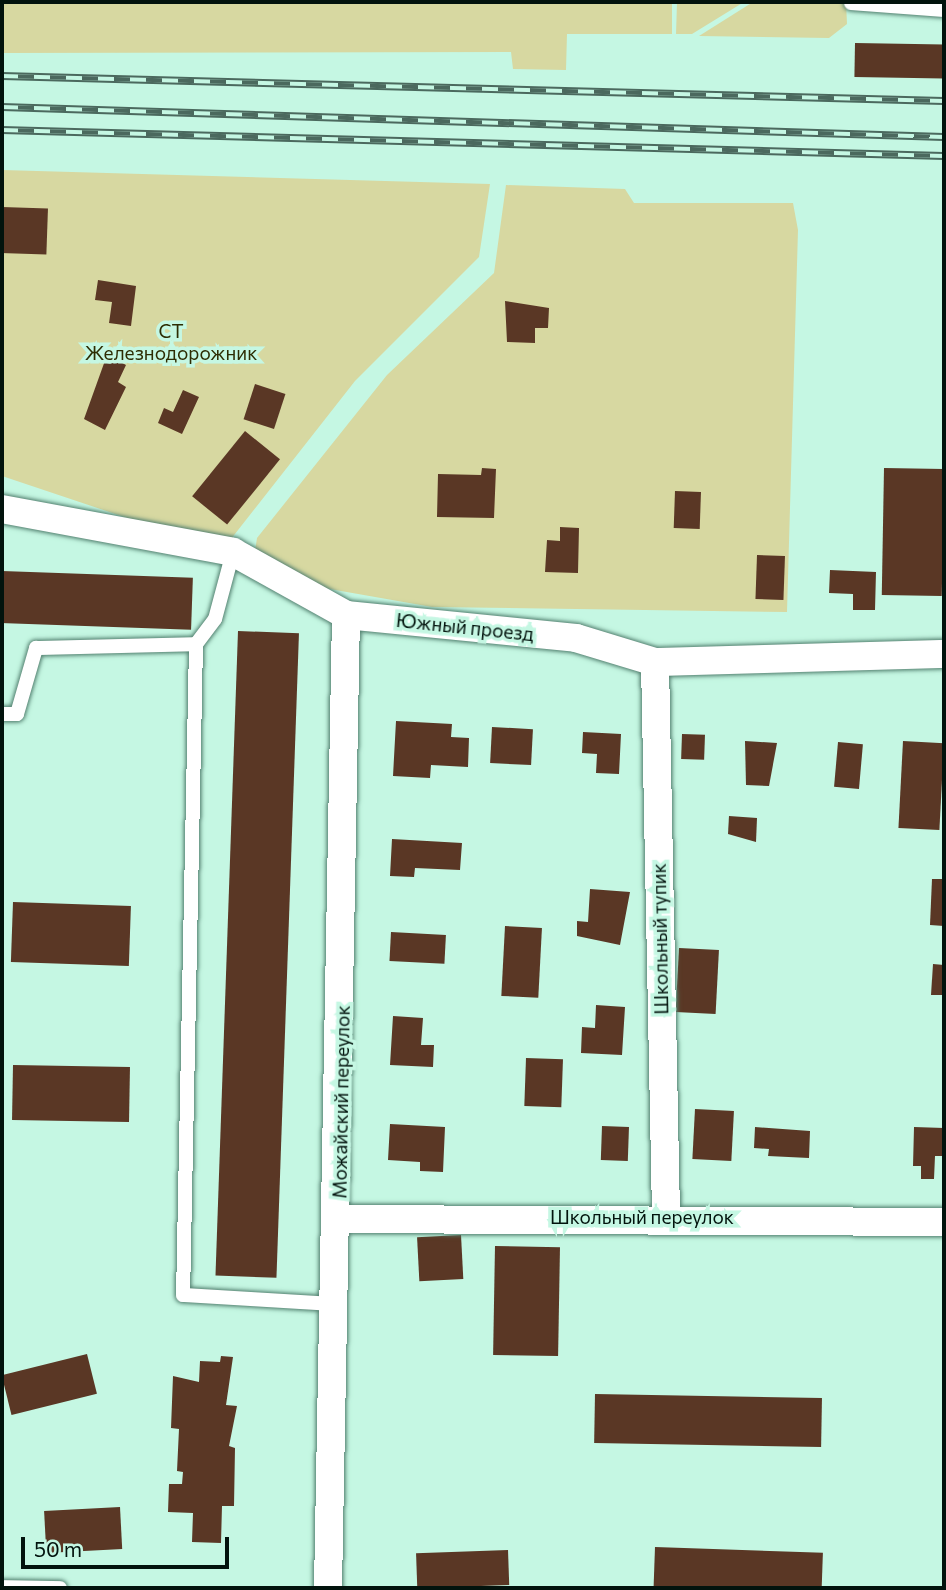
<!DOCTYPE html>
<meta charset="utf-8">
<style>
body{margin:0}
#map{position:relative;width:946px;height:1590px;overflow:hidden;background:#c5f7e3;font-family:Commissioner,sans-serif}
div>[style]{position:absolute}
.green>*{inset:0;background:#d7d8a1}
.building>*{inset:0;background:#5a3725;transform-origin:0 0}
.roads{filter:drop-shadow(0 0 2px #538170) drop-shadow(0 0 2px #538170)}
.lane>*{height:14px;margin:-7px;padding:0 7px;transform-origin:7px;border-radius:7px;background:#fff}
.street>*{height:28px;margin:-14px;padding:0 14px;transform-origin:14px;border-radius:14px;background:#fff}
.rail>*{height:8px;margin-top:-4px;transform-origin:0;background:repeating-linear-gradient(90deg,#c5f7e3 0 16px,#4b695e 0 32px);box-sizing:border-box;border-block:2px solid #4b695e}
span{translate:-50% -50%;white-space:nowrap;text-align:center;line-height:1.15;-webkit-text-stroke:7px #c5f7e3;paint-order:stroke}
.park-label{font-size:19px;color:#2d2c03}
.street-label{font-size:19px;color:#02130d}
.frame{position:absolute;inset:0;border:4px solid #02130d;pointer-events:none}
.scale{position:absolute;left:21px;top:1537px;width:208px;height:32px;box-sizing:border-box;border:4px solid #02130d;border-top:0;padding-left:9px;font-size:21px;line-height:24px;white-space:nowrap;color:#02130d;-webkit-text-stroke:5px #c5f7e3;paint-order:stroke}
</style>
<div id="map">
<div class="green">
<div style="clip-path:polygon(2px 2px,672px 2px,672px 34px,567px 34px,566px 70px,513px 69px,511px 52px,2px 53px)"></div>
<div style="clip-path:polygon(677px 2px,744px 2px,692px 34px,676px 34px)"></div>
<div style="clip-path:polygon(753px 2px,846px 2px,847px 24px,829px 38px,699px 36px)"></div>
<div style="clip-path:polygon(2px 170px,490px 184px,479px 257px,355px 381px,231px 539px,169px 532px,2px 476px)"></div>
<div style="clip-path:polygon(506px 185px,625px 189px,634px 203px,793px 203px,798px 230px,787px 612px,432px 607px,324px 588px,255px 551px,257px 538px,387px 375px,494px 273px)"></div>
</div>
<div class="building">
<div style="left:855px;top:43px;width:89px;height:34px;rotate:1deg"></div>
<div style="left:2px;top:207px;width:46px;height:46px;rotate:2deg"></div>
<div style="clip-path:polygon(98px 280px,136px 286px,131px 326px,109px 323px,112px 302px,95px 300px)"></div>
<div style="clip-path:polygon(505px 301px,549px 308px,548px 328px,535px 328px,535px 343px,507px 342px)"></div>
<div style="clip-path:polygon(107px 355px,126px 365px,118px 382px,126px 387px,105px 430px,84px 419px)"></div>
<div style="left:255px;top:384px;width:32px;height:37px;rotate:18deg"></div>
<div style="clip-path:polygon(183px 390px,199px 397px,182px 434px,158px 423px,164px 408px,173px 412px)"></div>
<div style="left:245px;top:431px;width:45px;height:84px;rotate:39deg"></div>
<div style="clip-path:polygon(482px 468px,496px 469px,494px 518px,437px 517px,438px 474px,481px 475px)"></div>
<div style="left:884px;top:468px;width:60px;height:127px;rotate:1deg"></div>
<div style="left:675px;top:491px;width:26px;height:37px;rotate:2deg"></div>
<div style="clip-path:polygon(560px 527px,579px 528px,578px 573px,545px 572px,547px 540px,560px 541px)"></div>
<div style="left:757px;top:555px;width:28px;height:44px;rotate:2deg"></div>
<div style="clip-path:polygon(830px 570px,876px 572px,875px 610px,853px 610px,853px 594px,829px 593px)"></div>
<div style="left:2px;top:571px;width:191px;height:52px;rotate:2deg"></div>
<div style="left:238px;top:631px;width:61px;height:645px;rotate:2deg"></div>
<div style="clip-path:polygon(396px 721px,452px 724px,451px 737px,469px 738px,468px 767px,431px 765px,430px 778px,393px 776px)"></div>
<div style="left:492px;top:727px;width:41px;height:36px;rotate:3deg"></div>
<div style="clip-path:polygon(583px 732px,621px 734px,619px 774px,596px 773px,597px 754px,582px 753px)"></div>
<div style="left:682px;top:734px;width:23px;height:25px;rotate:2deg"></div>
<div style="clip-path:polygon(745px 741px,777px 743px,769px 786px,746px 785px)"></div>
<div style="left:903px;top:741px;width:41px;height:87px;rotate:3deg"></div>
<div style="left:838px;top:742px;width:25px;height:45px;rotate:5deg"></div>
<div style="clip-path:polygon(729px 816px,757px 818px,756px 842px,728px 834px)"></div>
<div style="clip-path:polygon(392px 839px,462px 843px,460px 870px,415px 868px,414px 877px,390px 876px)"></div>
<div style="clip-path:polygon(932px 879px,944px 879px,944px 926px,930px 925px)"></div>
<div style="clip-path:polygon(590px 889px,630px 892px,620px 945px,577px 936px,577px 921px,588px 922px)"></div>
<div style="left:13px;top:902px;width:118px;height:60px;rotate:2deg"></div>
<div style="left:505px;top:926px;width:37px;height:70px;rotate:3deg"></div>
<div style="left:391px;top:932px;width:55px;height:29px;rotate:3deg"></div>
<div style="left:679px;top:948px;width:40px;height:64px;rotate:3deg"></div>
<div style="clip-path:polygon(933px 964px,944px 965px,944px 995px,931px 995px)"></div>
<div style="clip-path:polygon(596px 1005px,625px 1007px,622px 1055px,581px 1053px,582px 1027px,595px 1028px)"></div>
<div style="clip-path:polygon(393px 1016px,423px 1018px,421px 1045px,434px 1045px,433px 1067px,390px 1065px)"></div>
<div style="left:526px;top:1058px;width:37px;height:48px;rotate:2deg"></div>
<div style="left:13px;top:1065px;width:117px;height:55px;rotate:1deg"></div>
<div style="left:695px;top:1109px;width:39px;height:50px;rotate:3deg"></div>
<div style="clip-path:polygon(390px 1124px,445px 1127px,443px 1172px,420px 1171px,420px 1162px,388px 1160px)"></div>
<div style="left:602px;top:1126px;width:27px;height:34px;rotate:2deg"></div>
<div style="clip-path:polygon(755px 1127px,810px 1131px,809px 1158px,768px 1156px,769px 1149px,754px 1148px)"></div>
<div style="clip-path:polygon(914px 1127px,944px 1128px,944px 1156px,935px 1156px,934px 1179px,921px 1179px,921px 1166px,913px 1166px)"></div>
<div style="left:461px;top:1235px;width:44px;height:44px;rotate:87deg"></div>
<div style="left:495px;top:1246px;width:65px;height:109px;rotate:1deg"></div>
<div style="left:87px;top:1354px;width:41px;height:88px;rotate:76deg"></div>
<div style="clip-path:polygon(221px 1356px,233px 1357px,226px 1405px,237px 1406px,229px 1446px,235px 1448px,234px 1506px,222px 1506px,221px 1543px,192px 1542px,193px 1513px,168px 1512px,169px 1484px,182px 1484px,183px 1472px,177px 1471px,179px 1429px,171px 1428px,173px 1376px,199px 1382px,200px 1361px,220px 1362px)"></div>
<div style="left:595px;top:1394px;width:227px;height:49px;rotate:1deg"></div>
<div style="left:120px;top:1507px;width:42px;height:76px;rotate:87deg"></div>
<div style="left:655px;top:1547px;width:168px;height:41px;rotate:2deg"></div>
<div style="left:508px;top:1550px;width:35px;height:92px;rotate:88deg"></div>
</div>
<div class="roads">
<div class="lane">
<div style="left:851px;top:3px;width:93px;rotate:4.3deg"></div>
<div style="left:233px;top:552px;width:69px;rotate:105deg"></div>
<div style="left:215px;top:619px;width:31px;rotate:127deg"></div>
<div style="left:196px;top:644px;width:651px;rotate:91.14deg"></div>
<div style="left:183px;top:1295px;width:152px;rotate:3.4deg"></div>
<div style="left:2px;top:714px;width:15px"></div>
<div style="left:17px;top:714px;width:69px;rotate:-73.9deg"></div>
<div style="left:36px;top:648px;width:160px;rotate:-1.4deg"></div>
<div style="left:2px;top:1587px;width:58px;rotate:1deg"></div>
</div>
<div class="street">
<div style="left:2px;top:509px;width:235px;rotate:10.5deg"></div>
<div style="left:233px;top:552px;width:129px;rotate:29.1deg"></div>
<div style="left:346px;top:615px;width:231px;rotate:5.7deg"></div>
<div style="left:576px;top:638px;width:83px;rotate:16.9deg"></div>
<div style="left:655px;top:662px;width:289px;rotate:-1.6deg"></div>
<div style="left:655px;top:662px;width:553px;rotate:88.86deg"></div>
<div style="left:340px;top:1219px;width:604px;rotate:0.28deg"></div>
<div style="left:328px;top:1588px;width:973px;rotate:-88.94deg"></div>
</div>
</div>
<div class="rail">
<div style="left:2px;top:76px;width:942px;rotate:1.52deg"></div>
<div style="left:2px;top:107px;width:942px;rotate:1.82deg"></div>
<div style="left:2px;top:130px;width:942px;rotate:1.58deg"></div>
</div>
<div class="park-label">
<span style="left:171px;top:342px">СТ<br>Железнодорожник</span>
</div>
<div class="street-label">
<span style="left:465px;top:627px;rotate:6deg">Южный проезд</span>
<span style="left:660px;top:939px;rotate:-91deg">Школьный тупик</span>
<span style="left:341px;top:1102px;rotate:-89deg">Можайский переулок</span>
<span style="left:642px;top:1217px">Школьный переулок</span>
</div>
<div class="frame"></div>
<div class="scale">50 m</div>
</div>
